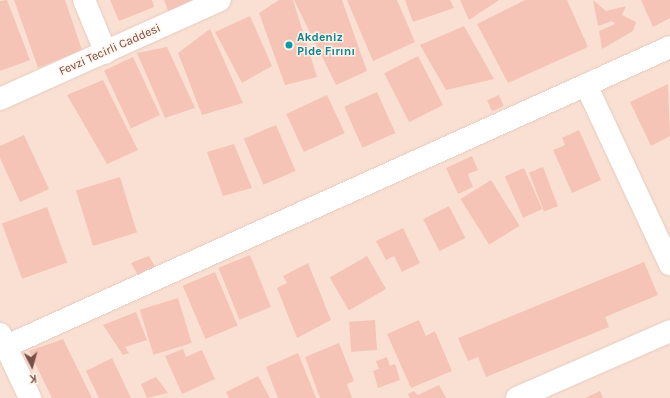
<!DOCTYPE html>
<meta charset="utf-8">
<style>
body{margin:0}
#map{position:relative;width:670px;height:398px;overflow:hidden;background:#feeee1;font-family:Karla,sans-serif}
div>[style]{position:absolute}
.residential>*{inset:0;background:#f9e0d2;transform-origin:0 0}
.building>*{inset:0;background:#f6c4b6;transform-origin:0 0}
.roads{filter:drop-shadow(0 0 1px #e5cabf) drop-shadow(0 0 1px #e5cabf)}
.minor>*{height:22px;margin:-11px;padding:0 11px;transform-origin:11px;border-radius:11px;background:#fff}
.dots>*{width:11px;height:11px;translate:-50% -50%;box-sizing:border-box;border:2px solid #fff3ea;border-radius:50%}
span{translate:-50% -50%;white-space:nowrap;text-align:center;line-height:1.15;-webkit-text-stroke:3px #fff3ea;paint-order:stroke}
.culture-label{font-size:12px;color:#0d838f;font-weight:700}
.left{translate:0 -50%;text-align:left}
.street-label{font-size:12px;color:#784e46}
.north{position:absolute;left:12px;top:346px;width:40px;height:40px;-webkit-text-stroke:3px #fff3ea;paint-order:stroke;rotate:174deg;font-size:11px;font-weight:700;line-height:16px;text-align:center;color:#784e46}
.north::after{content:'';display:block;margin:auto;width:14px;height:18px;background:#784e46;clip-path:polygon(50% 0,100% 100%,50% 72%,0 100%)}
</style>
<div id="map">
<div class="residential">
<div style="left:0;top:0;width:670px;height:398px"></div>
</div>
<div class="building">
<div style="clip-path:polygon(7px 0,30px 60px,0 71px,0 1px)"></div>
<div style="clip-path:polygon(14px 0,65px 0,82px 50px,38px 68px)"></div>
<div style="clip-path:polygon(110px 0,152px 0,154px 7px,119px 21px)"></div>
<div style="clip-path:polygon(164px 0,194px 0,169px 13px)"></div>
<div style="clip-path:polygon(279px 0,293px 0,317px 77px,285px 85px,259px 13px)"></div>
<div style="clip-path:polygon(294px 0,342px 0,367px 71px,336px 85px)"></div>
<div style="clip-path:polygon(347px 0,397px 0,415px 42px,373px 61px)"></div>
<div style="clip-path:polygon(405px 0,450px 0,454px 8px,413px 22px)"></div>
<div style="clip-path:polygon(460px 0,499px 0,469px 20px)"></div>
<div style="clip-path:polygon(525px 0,567px 0,588px 47px,508px 83px,477px 24px)"></div>
<div style="clip-path:polygon(593px 0,606px 11px,626px 6px,622px 15px,636px 22px,633px 31px,602px 49px,599px 31px,615px 24px,612px 21px,598px 26px)"></div>
<div style="clip-path:polygon(641px 0,670px 0,670px 18px,653px 27px)"></div>
<div style="clip-path:polygon(250px 16px,272px 66px,242px 83px,215px 32px)"></div>
<div style="clip-path:polygon(464px 26px,494px 79px,446px 90px,420px 45px)"></div>
<div style="clip-path:polygon(210px 29px,243px 103px,202px 115px,178px 53px)"></div>
<div style="clip-path:polygon(167px 47px,195px 108px,165px 118px,137px 53px)"></div>
<div style="left:418px;top:56px;width:55px;height:38px;rotate:63deg"></div>
<div style="left:133px;top:57px;width:64px;height:32px;rotate:65deg"></div>
<div style="clip-path:polygon(103px 80px,138px 150px,107px 164px,67px 95px)"></div>
<div style="clip-path:polygon(668px 84px,670px 136px,651px 146px,630px 102px)"></div>
<div style="left:377px;top:92px;width:45px;height:36px;rotate:66deg"></div>
<div style="left:327px;top:95px;width:42px;height:45px;rotate:65deg"></div>
<div style="left:499px;top:95px;width:12px;height:13px;rotate:66deg"></div>
<div style="left:276px;top:125px;width:50px;height:35px;rotate:67deg"></div>
<div style="clip-path:polygon(579px 130px,601px 180px,572px 193px,553px 150px,565px 145px,562px 138px)"></div>
<div style="clip-path:polygon(24px 135px,49px 189px,20px 202px,0 158px,0 146px)"></div>
<div style="clip-path:polygon(234px 144px,252px 188px,223px 196px,207px 152px)"></div>
<div style="clip-path:polygon(472px 156px,478px 170px,468px 174px,473px 187px,458px 194px,446px 168px)"></div>
<div style="left:543px;top:167px;width:42px;height:15px;rotate:69deg"></div>
<div style="left:524px;top:168px;width:45px;height:21px;rotate:66deg"></div>
<div style="left:120px;top:177px;width:58px;height:46px;rotate:73deg"></div>
<div style="left:491px;top:180px;width:54px;height:36px;rotate:58deg"></div>
<div style="left:449px;top:206px;width:36px;height:29px;rotate:63deg"></div>
<div style="left:47px;top:207px;width:59px;height:48px;rotate:70deg"></div>
<div style="clip-path:polygon(403px 228px,420px 263px,402px 272px,394px 256px,386px 260px,376px 241px)"></div>
<div style="left:250px;top:255px;width:56px;height:34px;rotate:68deg"></div>
<div style="clip-path:polygon(149px 256px,158px 272px,140px 279px,131px 263px)"></div>
<div style="left:367px;top:256px;width:38px;height:43px;rotate:60deg"></div>
<div style="clip-path:polygon(644px 262px,658px 295px,605px 317px,609px 327px,486px 377px,478px 357px,468px 361px,458px 338px)"></div>
<div style="clip-path:polygon(308px 263px,331px 320px,297px 338px,277px 288px,287px 283px,283px 276px)"></div>
<div style="left:215px;top:272px;width:58px;height:35px;rotate:67deg"></div>
<div style="left:178px;top:298px;width:47px;height:40px;rotate:73deg"></div>
<div style="clip-path:polygon(136px 312px,147px 340px,125px 347px,129px 353px,123px 355px,103px 325px)"></div>
<div style="left:375px;top:320px;width:30px;height:26px;rotate:86deg"></div>
<div style="clip-path:polygon(419px 320px,426px 336px,435px 331px,452px 371px,411px 388px,387px 334px)"></div>
<div style="clip-path:polygon(63px 339px,92px 398px,52px 398px,29px 351px)"></div>
<div style="clip-path:polygon(339px 343px,354px 381px,347px 384px,352px 398px,320px 398px,305px 357px)"></div>
<div style="clip-path:polygon(183px 349px,186px 357px,202px 350px,215px 379px,182px 394px,165px 356px)"></div>
<div style="clip-path:polygon(298px 353px,316px 398px,278px 398px,266px 367px)"></div>
<div style="clip-path:polygon(387px 357px,390px 366px,395px 364px,400px 380px,378px 388px,373px 371px,379px 369px,376px 361px)"></div>
<div style="clip-path:polygon(112px 358px,131px 398px,99px 398px,86px 371px)"></div>
<div style="clip-path:polygon(258px 376px,270px 398px,229px 398px,226px 392px)"></div>
<div style="clip-path:polygon(156px 377px,168px 393px,147px 398px,141px 384px)"></div>
<div style="clip-path:polygon(439px 385px,446px 398px,410px 398px,408px 394px,414px 391px,418px 395px)"></div>
<div style="clip-path:polygon(600px 391px,603px 398px,585px 398px)"></div>
</div>
<div class="roads">
<div class="minor">
<div style="left:84px;top:0;width:57px;rotate:67.5deg"></div>
<div style="left:586px;top:85px;width:198px;rotate:64.9deg"></div>
<div style="left:0;top:99px;width:241px;rotate:-24.2deg"></div>
<div style="left:0;top:334px;width:71px;rotate:64.9deg"></div>
<div style="left:0;top:349px;width:735px;rotate:-24.26deg"></div>
<div style="left:517px;top:398px;width:167px;rotate:-23.6deg"></div>
</div>
</div>
<div class="dots">
<div style="left:289px;top:45px;background:#0f9aa8"></div>
</div>
<div class="culture-label">
<span class="left" style="left:297px;top:45px">Akdeniz<br>Pide Fırını</span>
</div>
<div class="street-label">
<span style="left:110px;top:50px;rotate:-24deg">Fevzi Tecirli Caddesi</span>
</div>
<div class="north">K</div>
</div>
